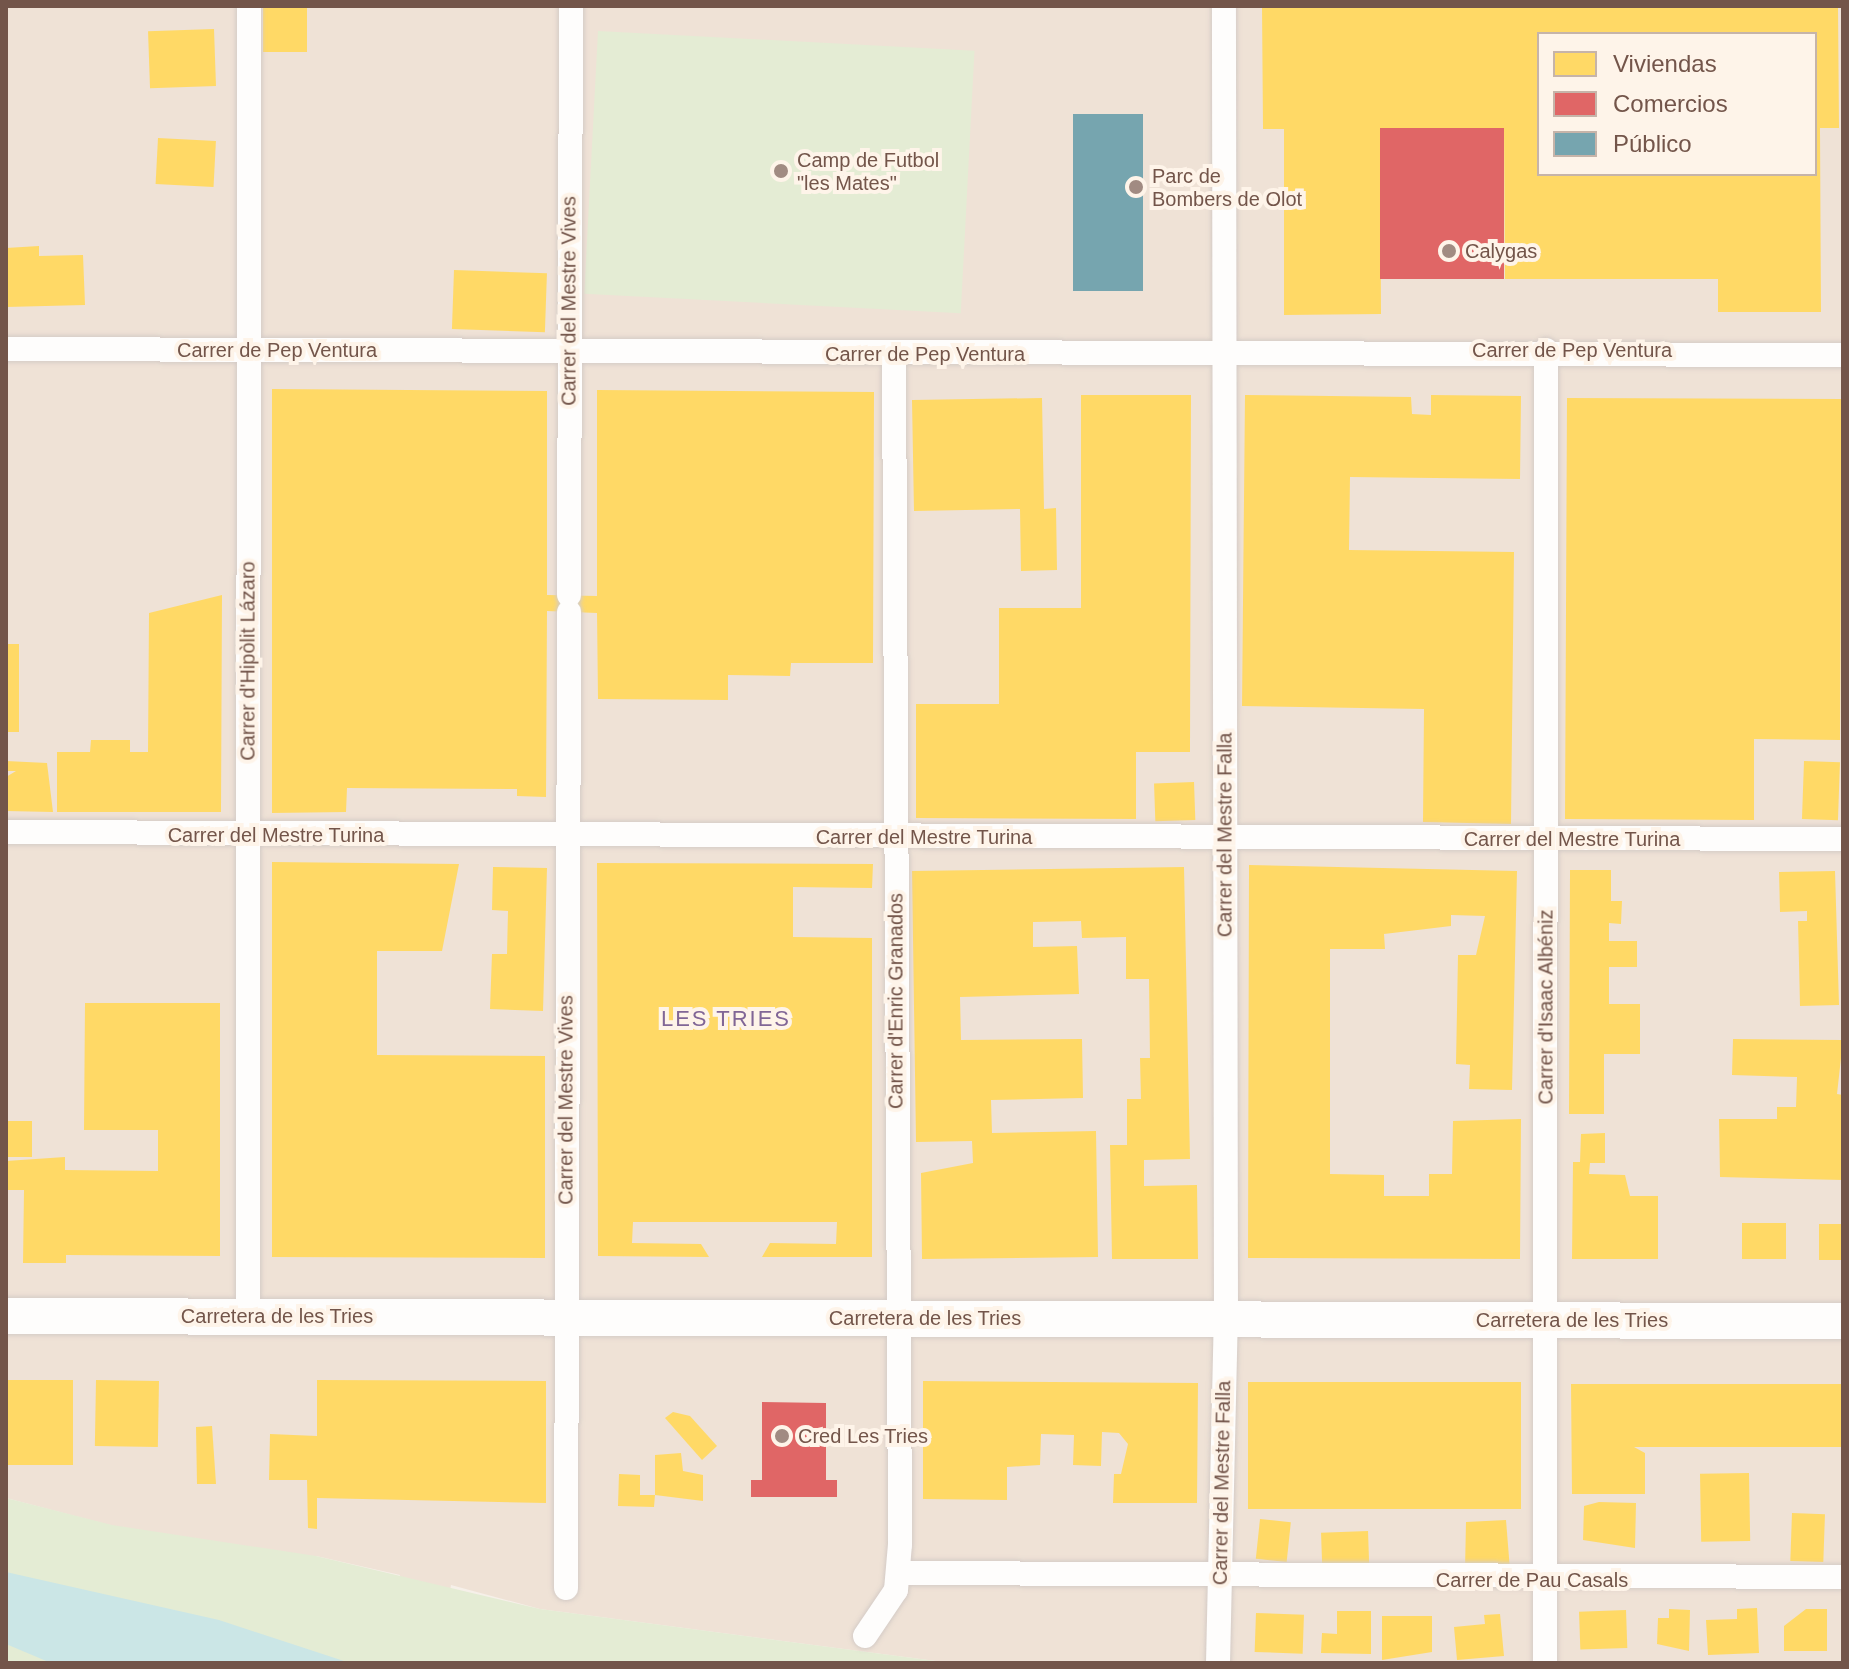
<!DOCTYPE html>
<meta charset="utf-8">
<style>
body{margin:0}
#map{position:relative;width:1849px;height:1669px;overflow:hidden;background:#f6f0e9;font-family:Arial,sans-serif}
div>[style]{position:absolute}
.residential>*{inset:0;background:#efe2d6}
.green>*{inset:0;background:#e4ecd4;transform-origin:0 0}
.water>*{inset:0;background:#cbe6e6}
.homes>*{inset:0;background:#ffd966;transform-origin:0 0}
.shops>*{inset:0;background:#e06666;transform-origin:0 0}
.public>*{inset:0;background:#76a5af;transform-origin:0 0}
.roads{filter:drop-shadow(0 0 2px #d4cbc6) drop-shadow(0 0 2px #d4cbc6)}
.street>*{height:24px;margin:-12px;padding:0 12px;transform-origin:12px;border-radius:12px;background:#fefdfc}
.secondary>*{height:36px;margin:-18px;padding:0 18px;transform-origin:18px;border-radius:18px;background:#fefdfc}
.dots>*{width:22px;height:22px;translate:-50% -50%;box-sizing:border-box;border:4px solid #fef4e9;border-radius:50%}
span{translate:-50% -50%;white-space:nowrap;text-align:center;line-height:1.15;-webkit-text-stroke:8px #fef4e9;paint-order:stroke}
.poi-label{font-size:20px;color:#73554a}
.left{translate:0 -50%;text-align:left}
.street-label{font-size:20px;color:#73554a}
.neighbourhood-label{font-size:22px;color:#816696;letter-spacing:2px}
.frame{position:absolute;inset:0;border:8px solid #73554a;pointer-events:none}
.legend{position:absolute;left:1537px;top:32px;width:280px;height:144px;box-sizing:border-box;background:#fef4e9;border:2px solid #c6b4a9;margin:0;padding:10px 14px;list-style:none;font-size:24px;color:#73554a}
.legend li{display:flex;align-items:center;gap:16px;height:40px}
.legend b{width:40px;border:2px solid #c6b4a9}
</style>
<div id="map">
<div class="residential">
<div style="clip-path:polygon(evenodd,6px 6px,1843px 6px,1843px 1663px,951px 1663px,540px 1609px,451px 1585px,445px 1624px,392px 1619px,400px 1575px,316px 1556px,312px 1578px,6px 1498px,6px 6px,1539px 34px,1815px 34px,1815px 174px,1539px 174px,1539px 34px)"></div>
</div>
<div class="green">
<div style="left:598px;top:31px;width:377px;height:263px;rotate:3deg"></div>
<div style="clip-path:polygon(6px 1498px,112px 1525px,316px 1556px,540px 1609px,951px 1663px,6px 1663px)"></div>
</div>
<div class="water">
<div style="clip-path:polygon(6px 1572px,219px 1620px,350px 1663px,51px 1663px,6px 1644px)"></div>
</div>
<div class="homes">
<div style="left:263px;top:6px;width:44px;height:46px"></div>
<div style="clip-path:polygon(evenodd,1262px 6px,1838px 6px,1839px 128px,1820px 128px,1821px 312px,1718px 312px,1718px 279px,1505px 279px,1504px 128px,1380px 129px,1381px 314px,1284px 315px,1284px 129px,1263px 129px,1262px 6px,1539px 34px,1815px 34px,1815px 174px,1539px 174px,1539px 34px)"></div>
<div style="left:214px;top:29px;width:57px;height:66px;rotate:88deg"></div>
<div style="left:158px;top:138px;width:58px;height:46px;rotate:3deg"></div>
<div style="clip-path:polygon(39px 246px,39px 256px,83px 255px,85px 305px,6px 307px,6px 248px)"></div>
<div style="left:454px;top:270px;width:93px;height:59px;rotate:2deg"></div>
<div style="clip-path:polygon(272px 389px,547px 391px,547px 595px,597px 596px,597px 390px,874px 392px,873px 663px,791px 663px,790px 676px,728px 675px,728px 700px,598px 699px,597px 613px,547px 611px,546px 797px,517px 796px,517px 789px,347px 788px,346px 812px,272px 813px)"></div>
<div style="clip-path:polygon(1081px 395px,1191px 395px,1190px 752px,1136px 752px,1136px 819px,916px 818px,916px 704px,999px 704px,999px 608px,1081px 608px)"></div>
<div style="clip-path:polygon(1245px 395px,1411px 397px,1412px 414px,1431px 415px,1431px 395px,1521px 396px,1520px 479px,1350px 477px,1349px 550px,1514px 552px,1511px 824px,1423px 822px,1424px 709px,1242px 706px)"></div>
<div style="clip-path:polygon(1042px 398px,1044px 509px,1056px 508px,1057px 570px,1021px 571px,1020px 509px,914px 511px,912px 400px)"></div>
<div style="clip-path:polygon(1567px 398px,1842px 399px,1840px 740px,1754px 739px,1754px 820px,1565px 819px)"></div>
<div style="clip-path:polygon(222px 595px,221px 812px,57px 812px,57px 752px,90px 752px,91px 740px,130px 740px,130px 752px,148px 752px,149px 613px)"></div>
<div style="left:19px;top:644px;width:88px;height:13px;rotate:90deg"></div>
<div style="clip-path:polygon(6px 761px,47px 763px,53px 812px,6px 811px,6px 777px,16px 771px,6px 771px)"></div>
<div style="left:1804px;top:761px;width:36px;height:58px;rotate:2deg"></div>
<div style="left:1194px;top:782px;width:38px;height:40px;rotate:88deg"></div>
<div style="clip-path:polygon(272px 862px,459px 864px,442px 951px,377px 951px,377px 1055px,545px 1056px,545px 1258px,272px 1257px)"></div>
<div style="clip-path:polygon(597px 863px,873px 864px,872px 888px,793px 887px,793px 937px,872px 938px,872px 1257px,762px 1257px,770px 1243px,836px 1244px,837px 1222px,633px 1222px,632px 1243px,701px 1244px,709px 1257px,598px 1256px)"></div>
<div style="clip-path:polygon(1249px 865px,1517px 871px,1512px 1090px,1469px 1089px,1470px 1065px,1456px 1064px,1458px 955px,1476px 955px,1485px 916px,1451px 915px,1451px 926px,1384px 934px,1385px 949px,1330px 949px,1330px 1174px,1384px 1175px,1384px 1196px,1429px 1196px,1429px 1174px,1452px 1174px,1453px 1121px,1521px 1119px,1520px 1259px,1248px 1258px)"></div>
<div style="clip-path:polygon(493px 867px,547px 868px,543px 1011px,490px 1009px,492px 954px,507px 954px,508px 911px,492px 910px)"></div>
<div style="clip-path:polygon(1184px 867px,1190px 1159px,1144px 1160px,1144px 1186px,1197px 1185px,1198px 1259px,1112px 1259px,1110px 1145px,1127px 1145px,1127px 1099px,1141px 1099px,1140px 1058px,1150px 1058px,1149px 979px,1126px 979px,1126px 937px,1082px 938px,1081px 921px,1033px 922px,1033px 947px,1077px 946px,1079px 994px,960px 997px,961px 1040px,1082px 1039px,1083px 1098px,991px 1100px,992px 1133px,1096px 1131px,1098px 1257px,922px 1259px,921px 1173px,973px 1163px,972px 1141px,916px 1142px,912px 871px)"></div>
<div style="clip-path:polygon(1570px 870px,1611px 870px,1611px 901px,1622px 901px,1621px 924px,1609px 923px,1609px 941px,1637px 941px,1637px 967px,1609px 967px,1609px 1004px,1640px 1004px,1640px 1054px,1604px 1054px,1604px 1114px,1569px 1114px)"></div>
<div style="clip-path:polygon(1835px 871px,1839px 1005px,1800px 1006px,1798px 921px,1807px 921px,1807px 911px,1780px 912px,1779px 872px)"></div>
<div style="clip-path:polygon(85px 1003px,220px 1003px,220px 1256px,66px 1255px,66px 1263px,23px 1263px,24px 1190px,6px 1190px,6px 1161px,65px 1157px,65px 1170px,158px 1171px,158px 1130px,84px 1130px)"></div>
<div style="clip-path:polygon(1733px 1039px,1843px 1040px,1837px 1094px,1843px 1095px,1843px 1180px,1720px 1177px,1719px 1119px,1777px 1119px,1777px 1107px,1796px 1107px,1797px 1077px,1732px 1075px)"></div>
<div style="left:6px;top:1121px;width:26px;height:36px"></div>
<div style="clip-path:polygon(1605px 1133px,1605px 1163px,1590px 1163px,1589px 1174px,1625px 1175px,1630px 1196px,1658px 1196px,1658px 1259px,1572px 1259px,1573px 1162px,1580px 1162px,1581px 1134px)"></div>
<div style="left:1742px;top:1223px;width:44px;height:36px"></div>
<div style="left:1819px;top:1224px;width:24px;height:36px"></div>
<div style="left:6px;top:1380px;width:67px;height:85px"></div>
<div style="left:96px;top:1380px;width:63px;height:66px;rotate:1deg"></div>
<div style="clip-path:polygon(317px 1380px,546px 1381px,546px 1503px,317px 1498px,317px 1529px,308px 1528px,307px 1480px,269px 1480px,270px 1434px,317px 1436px)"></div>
<div style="clip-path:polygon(923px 1381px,1198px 1383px,1197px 1503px,1113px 1503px,1114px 1474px,1121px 1474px,1128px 1444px,1119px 1433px,1102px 1432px,1101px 1466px,1073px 1465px,1074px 1435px,1041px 1434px,1040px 1465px,1007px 1467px,1007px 1500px,923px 1499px)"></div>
<div style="left:1248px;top:1382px;width:273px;height:127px"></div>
<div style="clip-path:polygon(1571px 1384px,1843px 1384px,1843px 1447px,1634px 1447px,1645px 1453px,1645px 1494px,1572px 1494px)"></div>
<div style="clip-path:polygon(673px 1412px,690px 1416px,717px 1446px,702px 1460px,665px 1418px)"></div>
<div style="clip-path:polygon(212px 1426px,216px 1484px,197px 1484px,196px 1427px)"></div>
<div style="clip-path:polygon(681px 1453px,683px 1471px,703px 1475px,703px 1501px,655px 1495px,655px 1455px)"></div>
<div style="left:1749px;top:1473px;width:68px;height:49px;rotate:89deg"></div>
<div style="clip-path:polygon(619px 1474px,640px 1475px,640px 1495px,655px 1495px,654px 1507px,618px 1506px)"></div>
<div style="clip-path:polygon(1599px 1502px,1636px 1503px,1635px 1548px,1583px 1540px,1584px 1506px)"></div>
<div style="left:1792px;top:1513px;width:33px;height:48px;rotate:2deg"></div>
<div style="left:1260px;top:1519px;width:31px;height:40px;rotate:6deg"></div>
<div style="clip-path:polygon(1506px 1520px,1510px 1570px,1465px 1570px,1466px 1522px)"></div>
<div style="left:1368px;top:1531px;width:34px;height:47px;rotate:88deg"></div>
<div style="clip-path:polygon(1757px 1608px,1759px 1653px,1708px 1655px,1706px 1620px,1737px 1619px,1737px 1609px)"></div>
<div style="clip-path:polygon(1669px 1609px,1690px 1610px,1689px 1651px,1657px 1644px,1658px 1618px,1669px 1618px)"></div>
<div style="clip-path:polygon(1806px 1609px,1827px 1609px,1827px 1651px,1784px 1651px,1784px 1626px)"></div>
<div style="left:1626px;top:1610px;width:38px;height:47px;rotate:88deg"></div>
<div style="clip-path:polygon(1337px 1611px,1371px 1611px,1371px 1654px,1321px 1653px,1322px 1633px,1337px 1634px)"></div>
<div style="left:1256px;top:1613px;width:48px;height:39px;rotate:2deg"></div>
<div style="clip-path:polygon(1500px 1614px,1504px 1656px,1457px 1660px,1454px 1627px,1485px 1624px,1484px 1615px)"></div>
<div style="clip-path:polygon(1382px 1616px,1432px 1616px,1432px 1652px,1382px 1660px)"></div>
</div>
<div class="shops">
<div style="left:1504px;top:128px;width:151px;height:124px;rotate:90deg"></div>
<div style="clip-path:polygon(762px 1402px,826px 1403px,826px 1480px,837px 1480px,837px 1497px,751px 1497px,751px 1480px,762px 1480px)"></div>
</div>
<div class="public">
<div style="left:1073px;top:114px;width:70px;height:177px"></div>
</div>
<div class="roads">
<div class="street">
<div style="left:6px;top:349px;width:1837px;rotate:0.19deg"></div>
<div style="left:569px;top:595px;width:589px;rotate:-89.81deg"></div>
<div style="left:6px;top:832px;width:1837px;rotate:0.22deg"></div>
<div style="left:248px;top:1316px;width:1310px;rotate:-89.96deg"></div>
<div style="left:898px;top:1573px;width:945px;rotate:0.24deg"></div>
<div style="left:566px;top:1588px;width:976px;rotate:-89.82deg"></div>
<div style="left:865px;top:1636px;width:55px;rotate:-56deg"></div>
<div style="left:896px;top:1590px;width:46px;rotate:-85deg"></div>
<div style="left:900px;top:1544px;width:1190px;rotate:-90.29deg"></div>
<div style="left:1218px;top:1663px;width:344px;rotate:-88.7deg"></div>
<div style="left:1226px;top:1319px;width:1313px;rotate:-90.09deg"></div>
<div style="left:1545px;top:1663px;width:1313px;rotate:-89.96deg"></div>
</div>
<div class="secondary">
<div style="left:6px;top:1316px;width:1837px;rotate:0.16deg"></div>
</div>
</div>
<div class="dots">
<div style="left:781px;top:171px;background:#a18b82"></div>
<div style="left:1136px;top:187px;background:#a18b82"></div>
<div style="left:1449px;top:251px;background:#a18b82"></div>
<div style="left:782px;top:1436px;background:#a18b82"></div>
</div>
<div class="poi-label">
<span class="left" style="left:797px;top:172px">Camp de Futbol<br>"les Mates"</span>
<span class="left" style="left:1152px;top:188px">Parc de<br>Bombers de Olot</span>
<span class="left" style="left:1465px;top:251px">Calygas</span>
<span class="left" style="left:798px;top:1436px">Cred Les Tries</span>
</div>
<div class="street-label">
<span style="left:569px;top:301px;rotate:-90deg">Carrer del Mestre Vives</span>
<span style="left:277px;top:350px">Carrer de Pep Ventura</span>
<span style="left:1572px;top:350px">Carrer de Pep Ventura</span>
<span style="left:925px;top:354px">Carrer de Pep Ventura</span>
<span style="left:248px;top:661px;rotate:-90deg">Carrer d'Hipòlit Lázaro</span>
<span style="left:276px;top:835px">Carrer del Mestre Turina</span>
<span style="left:1225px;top:835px;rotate:-90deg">Carrer del Mestre Falla</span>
<span style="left:924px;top:837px">Carrer del Mestre Turina</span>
<span style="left:1572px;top:839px">Carrer del Mestre Turina</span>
<span style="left:896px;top:1001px;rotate:-90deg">Carrer d'Enric Granados</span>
<span style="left:1546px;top:1007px;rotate:-90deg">Carrer d'Isaac Albéniz</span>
<span style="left:566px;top:1100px;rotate:-90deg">Carrer del Mestre Vives</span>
<span style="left:277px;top:1316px">Carretera de les Tries</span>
<span style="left:925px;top:1318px">Carretera de les Tries</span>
<span style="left:1572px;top:1320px">Carretera de les Tries</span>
<span style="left:1222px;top:1483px;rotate:-89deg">Carrer del Mestre Falla</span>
<span style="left:1532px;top:1580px">Carrer de Pau Casals</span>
</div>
<div class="neighbourhood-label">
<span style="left:726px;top:1019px">LES TRIES</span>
</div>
<div class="frame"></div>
<ul class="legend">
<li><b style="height:22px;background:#ffd966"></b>Viviendas</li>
<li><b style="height:22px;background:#e06666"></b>Comercios</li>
<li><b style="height:22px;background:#76a5af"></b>Público</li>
</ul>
</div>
